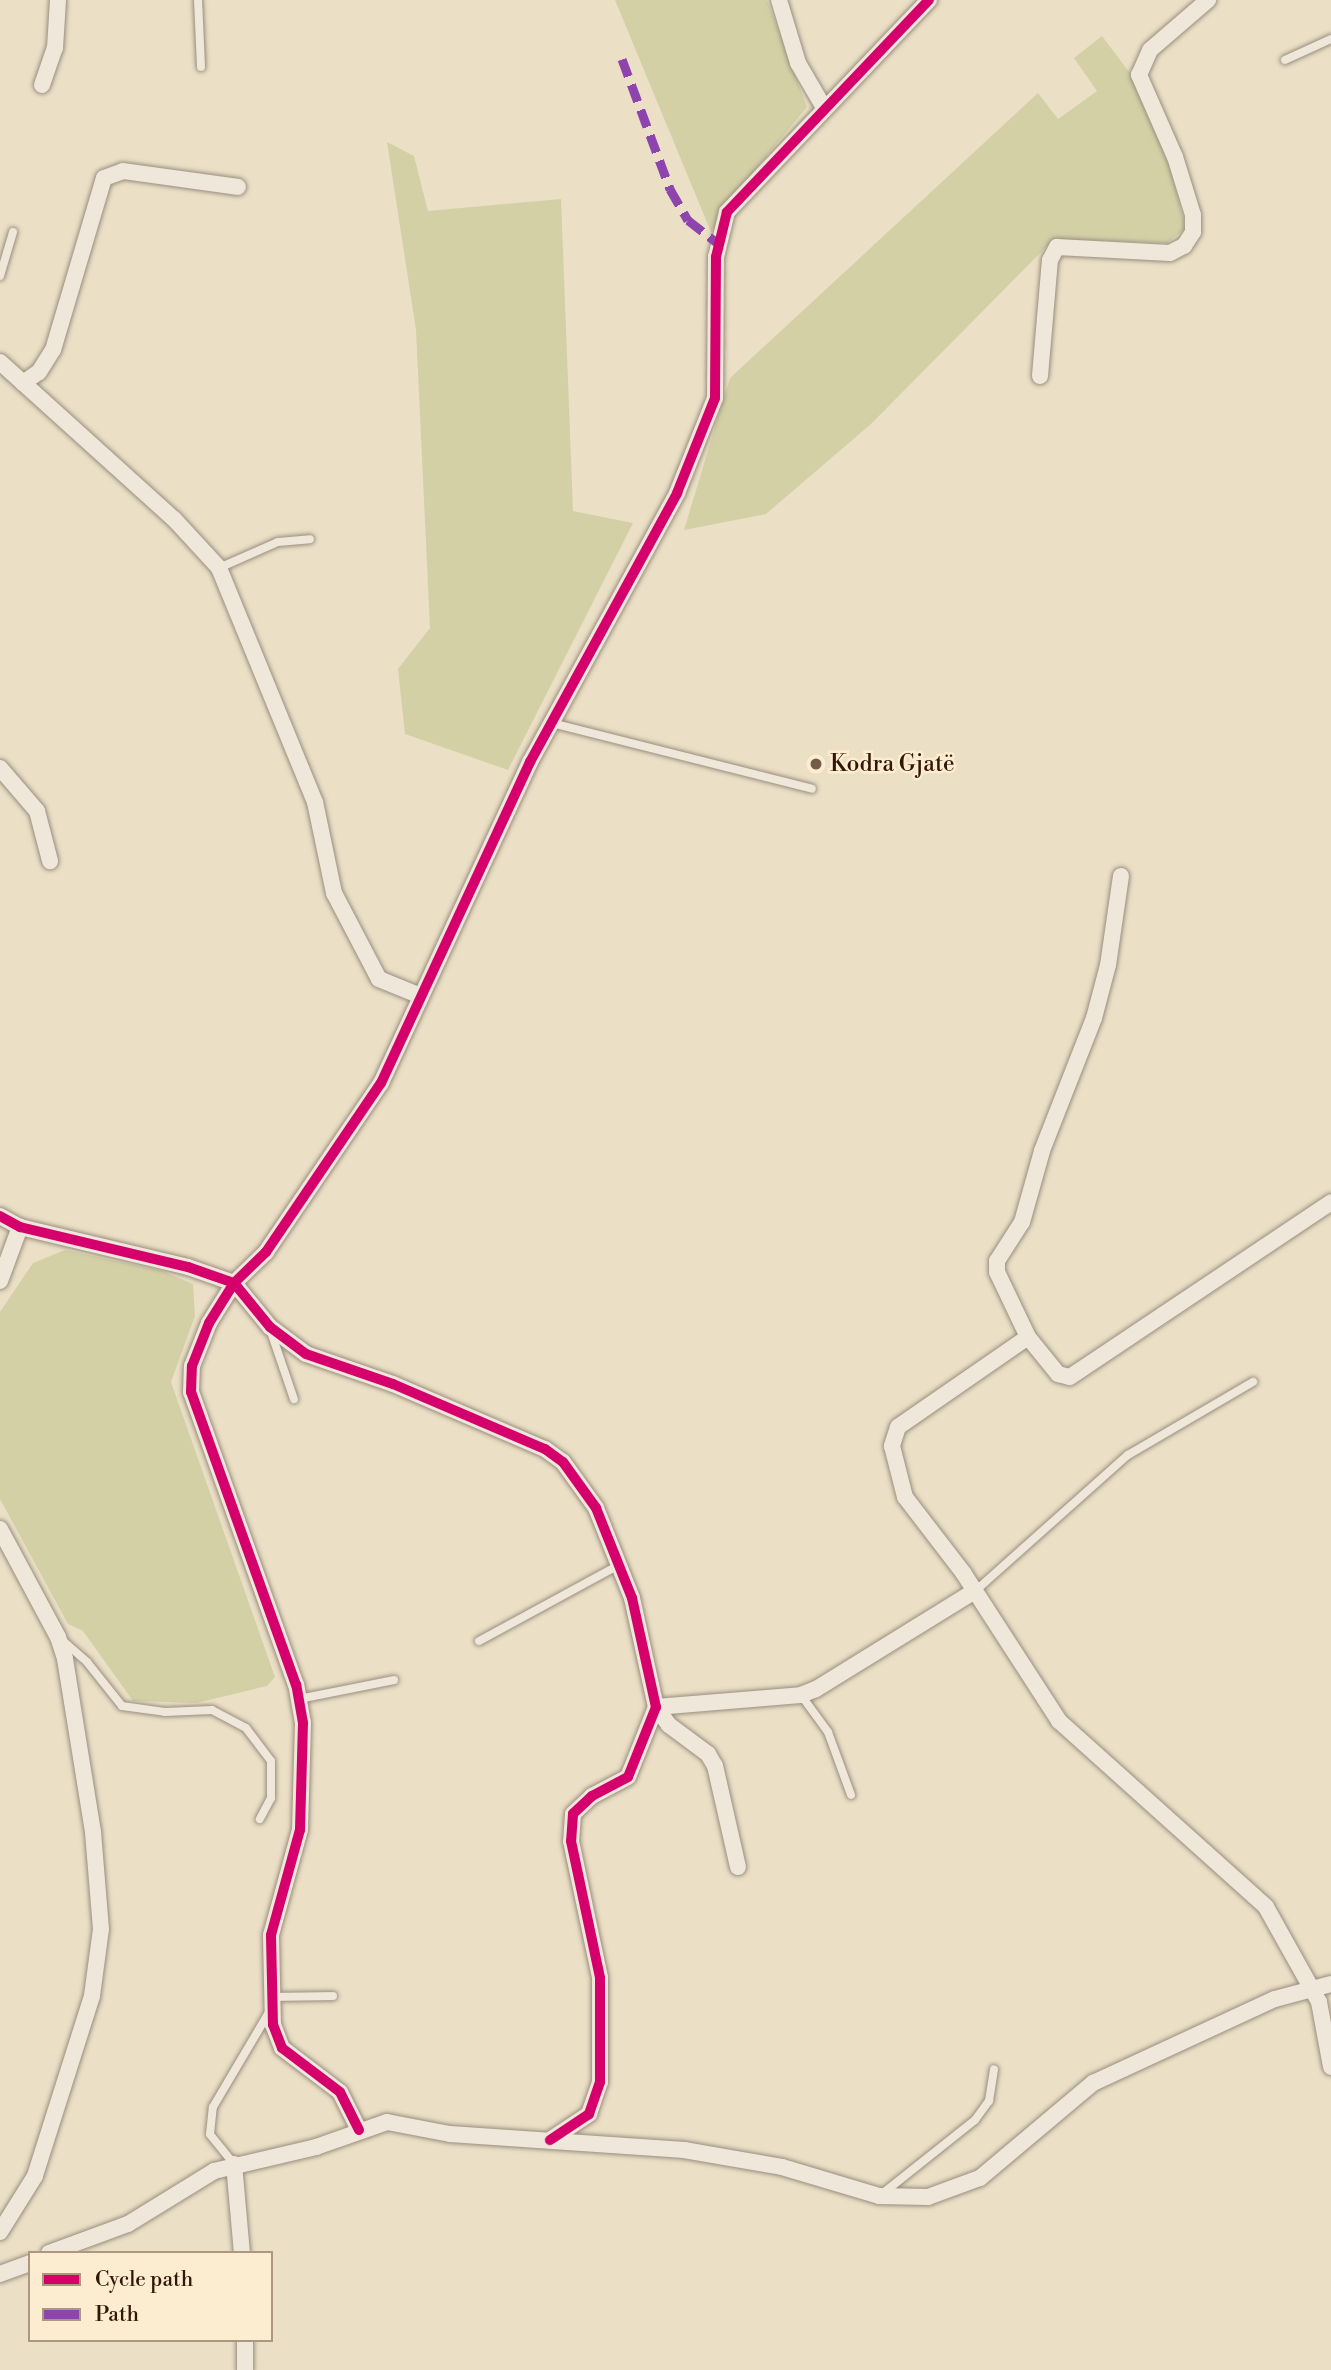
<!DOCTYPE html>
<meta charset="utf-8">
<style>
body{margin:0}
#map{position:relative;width:1331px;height:2370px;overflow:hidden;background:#ebdfc6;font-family:"Libre Bodoni",serif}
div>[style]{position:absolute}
.green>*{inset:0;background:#d4d0a6}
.roads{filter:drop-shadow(0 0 2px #998e7e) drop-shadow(0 0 2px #998e7e)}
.service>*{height:8px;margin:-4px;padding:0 4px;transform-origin:4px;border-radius:4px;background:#eee7da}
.minor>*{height:16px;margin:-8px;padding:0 8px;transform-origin:8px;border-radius:8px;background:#eee7da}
.quiet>*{height:9px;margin-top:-4.5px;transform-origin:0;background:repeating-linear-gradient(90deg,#8e44ad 0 18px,transparent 0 27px)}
.cycleway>*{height:10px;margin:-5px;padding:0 5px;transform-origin:5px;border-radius:5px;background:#d6006c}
.dots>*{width:19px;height:19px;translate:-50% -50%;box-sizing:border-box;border:4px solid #fcedd0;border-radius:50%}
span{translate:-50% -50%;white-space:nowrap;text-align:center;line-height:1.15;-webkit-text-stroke:5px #fcedd0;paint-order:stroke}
.poi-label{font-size:23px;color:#341609}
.left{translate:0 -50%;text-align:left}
.legend{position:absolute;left:28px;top:2251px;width:245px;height:91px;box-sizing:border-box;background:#fcedd0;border:2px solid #ac9780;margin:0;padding:9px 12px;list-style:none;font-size:21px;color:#341609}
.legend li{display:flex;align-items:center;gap:14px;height:35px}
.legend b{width:35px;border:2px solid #ac9780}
</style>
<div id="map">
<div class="green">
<div style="clip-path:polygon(615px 0,767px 0,807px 107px,753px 172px,711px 232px)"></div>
<div style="clip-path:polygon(1102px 36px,1130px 73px,1169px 165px,1186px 228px,1167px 243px,1054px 239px,871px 424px,766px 514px,684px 530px,730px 378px,1038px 93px,1058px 119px,1097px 91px,1074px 58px)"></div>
<div style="clip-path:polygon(387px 142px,414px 156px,428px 211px,561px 199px,573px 511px,633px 523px,508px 770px,405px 734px,398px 669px,430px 628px,416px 330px)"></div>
<div style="clip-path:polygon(65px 1250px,162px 1271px,193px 1284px,195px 1316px,171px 1382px,275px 1677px,267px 1686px,196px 1703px,133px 1701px,83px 1631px,68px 1624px,0 1499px,0 1312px,33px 1263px)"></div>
</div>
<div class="roads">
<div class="service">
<div style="left:198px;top:0;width:67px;rotate:87.4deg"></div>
<div style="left:1285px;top:60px;width:51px;rotate:-24.5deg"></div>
<div style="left:0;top:276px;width:46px;rotate:-73.5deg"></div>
<div style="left:219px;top:568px;width:64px;rotate:-23.8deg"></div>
<div style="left:278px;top:542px;width:32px;rotate:-5deg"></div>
<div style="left:552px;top:723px;width:268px;rotate:14.2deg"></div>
<div style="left:271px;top:1332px;width:71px;rotate:71.1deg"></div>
<div style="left:974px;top:1592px;width:206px;rotate:-41.7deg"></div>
<div style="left:1128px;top:1455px;width:145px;rotate:-30.3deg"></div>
<div style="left:62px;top:1640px;width:33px;rotate:41deg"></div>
<div style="left:87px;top:1662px;width:56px;rotate:51.5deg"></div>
<div style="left:122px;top:1706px;width:43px;rotate:7.9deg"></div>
<div style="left:165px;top:1712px;width:47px;rotate:-2.4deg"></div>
<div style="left:212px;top:1710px;width:38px;rotate:28deg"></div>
<div style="left:246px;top:1728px;width:41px;rotate:52.9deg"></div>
<div style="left:271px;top:1761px;width:37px;rotate:90deg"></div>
<div style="left:271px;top:1798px;width:24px;rotate:118deg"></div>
<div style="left:479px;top:1641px;width:162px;rotate:-28.5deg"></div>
<div style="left:801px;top:1695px;width:46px;rotate:53.9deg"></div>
<div style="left:828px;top:1732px;width:67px;rotate:69.9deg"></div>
<div style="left:299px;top:1699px;width:97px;rotate:-11.3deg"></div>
<div style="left:273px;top:1997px;width:60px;rotate:-1deg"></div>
<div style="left:234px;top:2164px;width:38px;rotate:-129deg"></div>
<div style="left:210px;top:2134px;width:27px;rotate:-84deg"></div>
<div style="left:213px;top:2107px;width:114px;rotate:-59.4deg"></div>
<div style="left:882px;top:2194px;width:119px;rotate:-38.5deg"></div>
<div style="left:975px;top:2120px;width:24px;rotate:-54deg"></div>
<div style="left:989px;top:2101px;width:32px;rotate:-81deg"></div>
</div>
<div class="minor">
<div style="left:779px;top:0;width:66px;rotate:73.2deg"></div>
<div style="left:798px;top:63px;width:50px;rotate:59.8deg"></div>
<div style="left:42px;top:85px;width:39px;rotate:-71deg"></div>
<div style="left:55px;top:48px;width:48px;rotate:-86.4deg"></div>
<div style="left:0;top:362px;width:234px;rotate:42.1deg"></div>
<div style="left:174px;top:519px;width:67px;rotate:47.4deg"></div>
<div style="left:219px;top:568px;width:253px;rotate:67.7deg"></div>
<div style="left:315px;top:802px;width:93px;rotate:78.2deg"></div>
<div style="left:334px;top:893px;width:97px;rotate:62.4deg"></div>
<div style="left:379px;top:979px;width:42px;rotate:22.3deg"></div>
<div style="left:1040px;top:376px;width:116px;rotate:-85.1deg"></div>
<div style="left:1050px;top:260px;width:15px;rotate:-62deg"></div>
<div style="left:1057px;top:247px;width:113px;rotate:3deg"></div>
<div style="left:1170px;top:253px;width:16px;rotate:-27deg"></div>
<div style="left:1184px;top:246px;width:17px;rotate:-57deg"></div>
<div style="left:1193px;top:232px;width:17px;rotate:-90deg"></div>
<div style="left:1193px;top:215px;width:61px;rotate:-107.2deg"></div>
<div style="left:1175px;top:157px;width:90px;rotate:-113.7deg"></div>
<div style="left:1139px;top:75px;width:27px;rotate:-66deg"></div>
<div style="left:1150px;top:50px;width:77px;rotate:-40.8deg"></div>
<div style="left:23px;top:383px;width:19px;rotate:-35deg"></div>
<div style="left:39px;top:372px;width:26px;rotate:-58deg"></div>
<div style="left:53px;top:350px;width:179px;rotate:-73.5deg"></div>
<div style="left:104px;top:178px;width:20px;rotate:-20deg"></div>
<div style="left:123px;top:171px;width:116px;rotate:7.9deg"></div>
<div style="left:0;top:768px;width:57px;rotate:49.3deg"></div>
<div style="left:37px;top:811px;width:52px;rotate:75.4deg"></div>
<div style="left:1121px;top:876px;width:90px;rotate:98.3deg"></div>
<div style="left:1108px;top:965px;width:55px;rotate:104.8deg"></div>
<div style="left:1094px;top:1018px;width:143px;rotate:111.4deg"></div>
<div style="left:1042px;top:1151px;width:74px;rotate:105.7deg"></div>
<div style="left:1022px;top:1222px;width:46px;rotate:122.7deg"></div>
<div style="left:997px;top:1261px;width:11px;rotate:90deg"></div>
<div style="left:997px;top:1272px;width:72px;rotate:64.5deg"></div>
<div style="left:1028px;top:1337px;width:48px;rotate:51deg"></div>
<div style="left:1058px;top:1374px;width:12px;rotate:14deg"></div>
<div style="left:1070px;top:1377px;width:314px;rotate:-33.8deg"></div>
<div style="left:0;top:1216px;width:23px;rotate:29deg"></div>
<div style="left:20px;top:1227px;width:173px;rotate:13.4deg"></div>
<div style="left:188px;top:1267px;width:49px;rotate:19.2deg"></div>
<div style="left:234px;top:1283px;width:57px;rotate:50.7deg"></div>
<div style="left:270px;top:1327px;width:45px;rotate:36.9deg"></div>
<div style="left:306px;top:1354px;width:92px;rotate:19deg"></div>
<div style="left:393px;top:1384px;width:165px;rotate:23.2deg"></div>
<div style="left:545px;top:1449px;width:22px;rotate:36deg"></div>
<div style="left:563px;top:1462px;width:57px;rotate:54.3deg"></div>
<div style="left:596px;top:1508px;width:97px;rotate:68.2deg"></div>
<div style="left:632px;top:1598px;width:112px;rotate:77.6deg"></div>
<div style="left:656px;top:1707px;width:75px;rotate:111.8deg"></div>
<div style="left:628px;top:1777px;width:41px;rotate:152.2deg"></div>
<div style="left:592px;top:1796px;width:26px;rotate:137deg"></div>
<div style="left:573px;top:1814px;width:27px;rotate:94deg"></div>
<div style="left:571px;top:1841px;width:140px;rotate:78deg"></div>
<div style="left:600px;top:1978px;width:104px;rotate:90deg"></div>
<div style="left:600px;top:2082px;width:34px;rotate:109deg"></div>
<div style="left:589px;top:2114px;width:47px;rotate:146.3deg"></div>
<div style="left:0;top:1281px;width:58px;rotate:-69.7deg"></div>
<div style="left:1028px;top:1337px;width:158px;rotate:145.3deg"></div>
<div style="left:898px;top:1427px;width:20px;rotate:108deg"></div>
<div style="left:892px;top:1446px;width:53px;rotate:75.7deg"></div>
<div style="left:905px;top:1497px;width:97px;rotate:52.5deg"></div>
<div style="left:964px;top:1574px;width:175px;rotate:57.1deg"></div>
<div style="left:1059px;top:1721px;width:278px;rotate:41.9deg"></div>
<div style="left:1266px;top:1907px;width:109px;rotate:60.8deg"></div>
<div style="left:1319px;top:2002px;width:66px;rotate:79.5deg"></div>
<div style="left:0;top:1529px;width:123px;rotate:61.8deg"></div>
<div style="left:58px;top:1637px;width:23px;rotate:72deg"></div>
<div style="left:65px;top:1659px;width:175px;rotate:80.8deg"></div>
<div style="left:93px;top:1832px;width:97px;rotate:85.3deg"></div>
<div style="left:101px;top:1929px;width:68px;rotate:97.7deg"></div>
<div style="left:92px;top:1996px;width:189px;rotate:107.6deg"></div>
<div style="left:35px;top:2176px;width:66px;rotate:122deg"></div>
<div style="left:738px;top:1867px;width:104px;rotate:-102.8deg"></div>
<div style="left:715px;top:1766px;width:14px;rotate:-120deg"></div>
<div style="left:708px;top:1754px;width:49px;rotate:-143.4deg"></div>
<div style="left:669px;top:1725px;width:22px;rotate:-126deg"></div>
<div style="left:656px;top:1707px;width:145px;rotate:-4.7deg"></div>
<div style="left:801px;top:1695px;width:16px;rotate:-22deg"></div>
<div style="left:816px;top:1689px;width:185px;rotate:-31.7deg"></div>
<div style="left:359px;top:2130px;width:42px;rotate:-116.6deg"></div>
<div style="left:340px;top:2092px;width:73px;rotate:-142.8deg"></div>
<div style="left:282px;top:2048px;width:25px;rotate:-111deg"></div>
<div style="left:273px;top:2025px;width:90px;rotate:-91.3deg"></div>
<div style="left:271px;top:1935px;width:109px;rotate:-74.6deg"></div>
<div style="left:300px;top:1830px;width:107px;rotate:-88.4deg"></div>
<div style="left:303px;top:1723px;width:39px;rotate:-100deg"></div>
<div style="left:296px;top:1685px;width:311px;rotate:-109.7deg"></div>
<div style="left:191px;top:1392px;width:26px;rotate:-88deg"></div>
<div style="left:192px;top:1366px;width:46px;rotate:-68.4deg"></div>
<div style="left:209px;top:1323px;width:47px;rotate:-58deg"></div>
<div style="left:234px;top:1283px;width:45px;rotate:-44.1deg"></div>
<div style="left:266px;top:1252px;width:204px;rotate:-55.8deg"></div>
<div style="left:381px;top:1083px;width:354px;rotate:-65.1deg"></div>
<div style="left:530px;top:762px;width:307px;rotate:-61.3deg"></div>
<div style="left:677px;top:493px;width:102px;rotate:-68.2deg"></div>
<div style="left:715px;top:398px;width:141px;rotate:-89.6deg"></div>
<div style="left:716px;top:257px;width:46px;rotate:-76.3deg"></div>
<div style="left:727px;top:212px;width:293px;rotate:-46.4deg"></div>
<div style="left:234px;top:2164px;width:89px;rotate:84.9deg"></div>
<div style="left:49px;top:2253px;width:84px;rotate:-20.2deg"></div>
<div style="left:128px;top:2224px;width:101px;rotate:-31.6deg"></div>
<div style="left:214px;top:2171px;width:105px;rotate:-13.2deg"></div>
<div style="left:316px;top:2147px;width:75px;rotate:-19.4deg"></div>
<div style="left:387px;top:2122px;width:64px;rotate:10.8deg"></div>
<div style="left:450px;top:2134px;width:235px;rotate:3.9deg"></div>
<div style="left:684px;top:2150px;width:99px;rotate:9.8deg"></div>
<div style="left:782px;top:2167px;width:101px;rotate:16.6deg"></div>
<div style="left:879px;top:2196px;width:49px;rotate:1.2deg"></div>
<div style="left:928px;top:2197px;width:55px;rotate:-20.1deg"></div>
<div style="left:980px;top:2178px;width:148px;rotate:-40.1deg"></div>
<div style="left:1093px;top:2083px;width:200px;rotate:-24.8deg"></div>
<div style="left:1275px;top:1999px;width:58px;rotate:-15deg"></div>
<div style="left:0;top:2274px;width:32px;rotate:-20deg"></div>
<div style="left:245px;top:2370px;width:30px;rotate:-90deg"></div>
</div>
</div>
<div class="quiet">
<div style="left:622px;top:59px;width:139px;rotate:69.7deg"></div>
<div style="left:670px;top:189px;width:36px;rotate:60deg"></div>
<div style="left:688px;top:220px;width:37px;rotate:38deg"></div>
</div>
<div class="cycleway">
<div style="left:0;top:1216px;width:23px;rotate:29deg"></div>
<div style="left:20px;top:1227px;width:173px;rotate:13.4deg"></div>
<div style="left:188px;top:1267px;width:49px;rotate:19.2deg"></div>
<div style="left:234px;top:1283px;width:57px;rotate:50.7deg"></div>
<div style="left:270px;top:1327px;width:45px;rotate:36.9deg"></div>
<div style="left:306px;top:1354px;width:92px;rotate:19deg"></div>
<div style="left:393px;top:1384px;width:165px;rotate:23.2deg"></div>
<div style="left:545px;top:1449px;width:22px;rotate:36deg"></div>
<div style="left:563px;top:1462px;width:57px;rotate:54.3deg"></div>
<div style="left:596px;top:1508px;width:97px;rotate:68.2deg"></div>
<div style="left:632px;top:1598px;width:112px;rotate:77.6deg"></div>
<div style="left:656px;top:1707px;width:75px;rotate:111.8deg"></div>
<div style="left:628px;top:1777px;width:41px;rotate:152.2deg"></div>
<div style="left:592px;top:1796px;width:26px;rotate:137deg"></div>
<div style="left:573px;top:1814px;width:27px;rotate:94deg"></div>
<div style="left:571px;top:1841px;width:140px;rotate:78deg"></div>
<div style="left:600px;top:1978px;width:104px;rotate:90deg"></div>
<div style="left:600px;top:2082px;width:34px;rotate:109deg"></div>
<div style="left:589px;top:2114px;width:47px;rotate:146.3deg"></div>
<div style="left:359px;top:2130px;width:42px;rotate:-116.6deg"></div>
<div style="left:340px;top:2092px;width:73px;rotate:-142.8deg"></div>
<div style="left:282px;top:2048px;width:25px;rotate:-111deg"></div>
<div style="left:273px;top:2025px;width:90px;rotate:-91.3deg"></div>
<div style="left:271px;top:1935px;width:109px;rotate:-74.6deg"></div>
<div style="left:300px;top:1830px;width:107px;rotate:-88.4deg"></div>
<div style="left:303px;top:1723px;width:39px;rotate:-100deg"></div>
<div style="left:296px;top:1685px;width:311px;rotate:-109.7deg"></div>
<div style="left:191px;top:1392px;width:26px;rotate:-88deg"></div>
<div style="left:192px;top:1366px;width:46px;rotate:-68.4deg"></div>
<div style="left:209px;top:1323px;width:47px;rotate:-58deg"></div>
<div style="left:234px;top:1283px;width:45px;rotate:-44.1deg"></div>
<div style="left:266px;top:1252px;width:204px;rotate:-55.8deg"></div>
<div style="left:381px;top:1083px;width:354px;rotate:-65.1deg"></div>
<div style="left:530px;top:762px;width:307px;rotate:-61.3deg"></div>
<div style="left:677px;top:493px;width:102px;rotate:-68.2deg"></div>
<div style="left:715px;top:398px;width:141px;rotate:-89.6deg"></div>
<div style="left:716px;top:257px;width:46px;rotate:-76.3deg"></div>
<div style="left:727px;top:212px;width:293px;rotate:-46.4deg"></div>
</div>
<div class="dots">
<div style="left:816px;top:764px;background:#745c4b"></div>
</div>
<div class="poi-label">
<span class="left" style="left:830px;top:764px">Kodra Gjatë</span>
</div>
<ul class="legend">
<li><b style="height:9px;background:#d6006c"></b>Cycle path</li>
<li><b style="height:9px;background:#8e44ad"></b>Path</li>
</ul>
</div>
